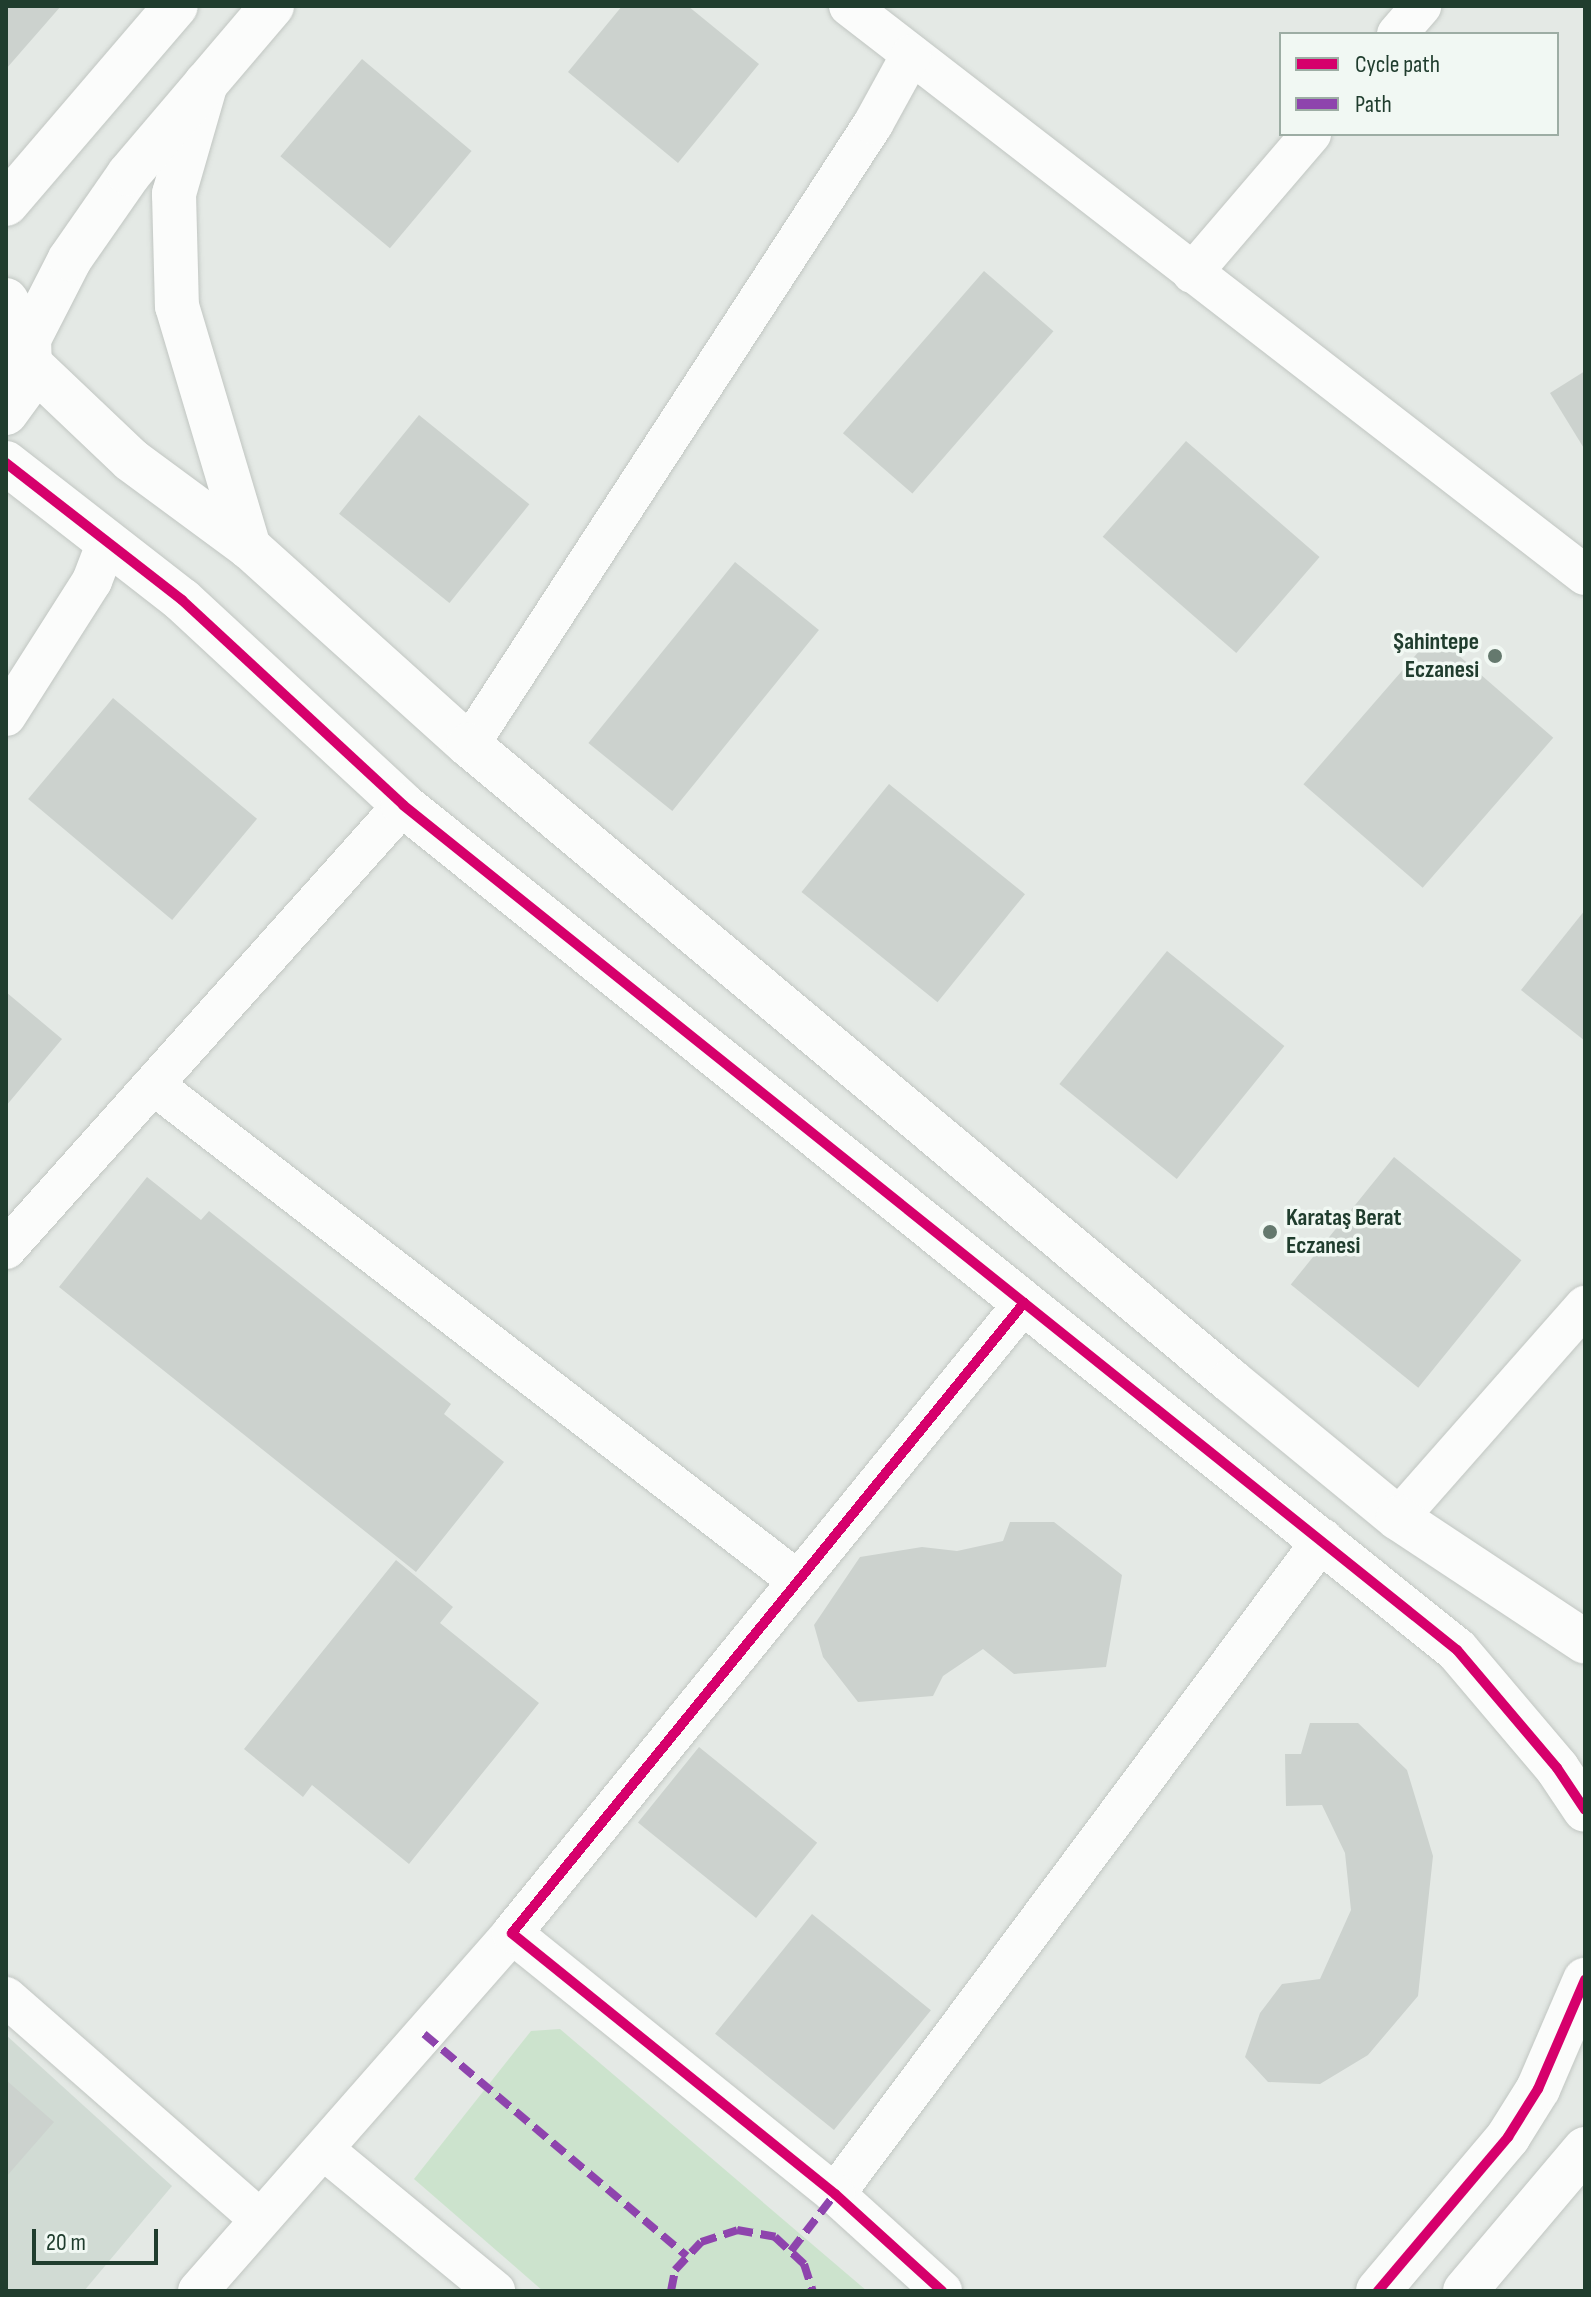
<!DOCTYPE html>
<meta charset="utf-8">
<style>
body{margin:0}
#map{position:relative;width:1591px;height:2297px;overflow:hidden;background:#e4e9e5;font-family:"Sofia Sans Condensed",sans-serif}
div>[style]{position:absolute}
.built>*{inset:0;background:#d1dbd4}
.green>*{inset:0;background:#cce3cd}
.building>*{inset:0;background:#ccd2ce;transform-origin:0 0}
.roads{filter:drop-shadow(0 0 2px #c1c6c2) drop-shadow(0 0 2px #c1c6c2)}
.street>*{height:40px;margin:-20px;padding:0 20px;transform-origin:20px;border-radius:20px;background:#fbfcfb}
.secondary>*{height:44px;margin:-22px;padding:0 22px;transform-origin:22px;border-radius:22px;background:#fbfcfb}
.quiet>*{height:8px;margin-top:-4px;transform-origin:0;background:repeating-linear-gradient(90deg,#8e44ad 0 16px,transparent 0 24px)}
.cycleway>*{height:10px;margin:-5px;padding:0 5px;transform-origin:5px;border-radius:5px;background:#d6006c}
.dots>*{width:22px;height:22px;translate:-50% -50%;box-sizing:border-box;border:4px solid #f1f8f3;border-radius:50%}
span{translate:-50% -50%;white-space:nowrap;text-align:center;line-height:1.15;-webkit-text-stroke:7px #f1f8f3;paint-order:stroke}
.poi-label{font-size:24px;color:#203d2e;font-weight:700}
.right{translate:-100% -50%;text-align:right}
.left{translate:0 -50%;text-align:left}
.frame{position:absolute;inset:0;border:8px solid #203d2e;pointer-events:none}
.legend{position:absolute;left:1279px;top:32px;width:280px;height:104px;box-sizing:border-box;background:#f1f8f3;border:2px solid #9dada4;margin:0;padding:10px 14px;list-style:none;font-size:24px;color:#203d2e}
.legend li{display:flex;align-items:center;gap:16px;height:40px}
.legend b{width:40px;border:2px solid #9dada4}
.scale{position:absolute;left:32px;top:2229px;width:126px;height:36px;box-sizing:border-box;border:4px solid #203d2e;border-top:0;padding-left:10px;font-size:24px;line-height:28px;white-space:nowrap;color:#203d2e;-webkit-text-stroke:6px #f1f8f3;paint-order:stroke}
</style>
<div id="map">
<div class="built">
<div style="clip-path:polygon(6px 2035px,172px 2186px,84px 2291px,6px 2291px)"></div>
</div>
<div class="green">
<div style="clip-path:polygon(560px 2029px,867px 2291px,543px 2291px,414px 2179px,531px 2031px)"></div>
</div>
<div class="building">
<div style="clip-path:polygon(6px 6px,61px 6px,6px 69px)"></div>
<div style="clip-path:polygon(622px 6px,688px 6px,759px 64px,678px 163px,568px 72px)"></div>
<div style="left:362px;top:59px;width:143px;height:127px;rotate:40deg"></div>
<div style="left:984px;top:271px;width:92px;height:215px;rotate:41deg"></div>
<div style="clip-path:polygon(1585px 371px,1585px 450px,1550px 393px)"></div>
<div style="left:419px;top:415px;width:142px;height:127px;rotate:39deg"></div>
<div style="left:1186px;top:441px;width:177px;height:127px;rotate:41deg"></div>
<div style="left:735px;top:562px;width:108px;height:233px;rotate:39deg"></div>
<div style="left:1434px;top:634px;width:158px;height:199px;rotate:41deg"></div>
<div style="left:113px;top:698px;width:188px;height:132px;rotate:40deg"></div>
<div style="left:889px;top:784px;width:175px;height:139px;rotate:39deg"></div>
<div style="clip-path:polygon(1585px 910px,1585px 1041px,1521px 990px)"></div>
<div style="left:1167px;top:951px;width:151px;height:171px;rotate:39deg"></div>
<div style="clip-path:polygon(6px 992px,62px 1039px,6px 1106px)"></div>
<div style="left:1394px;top:1157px;width:164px;height:164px;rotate:39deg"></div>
<div style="clip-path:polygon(147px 1177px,201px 1220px,209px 1211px,451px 1404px,444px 1414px,504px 1462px,416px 1572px,59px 1287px)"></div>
<div style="clip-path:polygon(1010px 1522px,1054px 1522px,1122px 1575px,1106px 1667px,1014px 1674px,983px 1649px,943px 1676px,933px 1696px,858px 1702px,823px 1657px,814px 1625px,860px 1557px,922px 1547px,957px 1551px,1003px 1541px)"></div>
<div style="clip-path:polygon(396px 1560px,453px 1607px,440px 1623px,539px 1703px,409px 1864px,312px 1785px,303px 1797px,244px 1749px)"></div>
<div style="clip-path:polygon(1310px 1723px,1358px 1723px,1407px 1770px,1433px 1856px,1418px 1996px,1368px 2055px,1320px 2084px,1268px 2082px,1245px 2057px,1260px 2013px,1282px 1984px,1320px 1979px,1351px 1910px,1345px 1853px,1322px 1805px,1286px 1806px,1285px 1754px,1301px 1754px)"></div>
<div style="left:699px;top:1747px;width:152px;height:97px;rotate:39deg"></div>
<div style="left:812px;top:1914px;width:153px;height:154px;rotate:39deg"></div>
<div style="clip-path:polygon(6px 2080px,54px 2122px,6px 2177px)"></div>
</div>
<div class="roads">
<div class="street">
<div style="left:849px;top:6px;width:930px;rotate:37.71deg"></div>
<div style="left:1397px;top:34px;width:37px;rotate:-49deg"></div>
<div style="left:1192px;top:273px;width:183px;rotate:-49.4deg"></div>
<div style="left:6px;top:716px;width:160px;rotate:-57.5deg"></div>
<div style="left:92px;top:581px;width:42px;rotate:-69deg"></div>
<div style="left:469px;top:745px;width:741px;rotate:-56.95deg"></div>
<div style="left:873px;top:124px;width:79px;rotate:-61.2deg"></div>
<div style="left:155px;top:1086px;width:810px;rotate:37.58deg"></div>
<div style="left:6px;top:1249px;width:596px;rotate:-48.2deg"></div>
<div style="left:1398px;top:1518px;width:283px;rotate:-48.6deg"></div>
<div style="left:6px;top:1997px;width:337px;rotate:41.2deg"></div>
<div style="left:324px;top:2150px;width:222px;rotate:39.5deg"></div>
<div style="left:835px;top:2194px;width:817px;rotate:-53.31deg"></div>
<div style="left:198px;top:2291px;width:476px;rotate:-48.7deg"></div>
<div style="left:942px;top:2291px;width:144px;rotate:-137.8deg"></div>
<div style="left:835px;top:2194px;width:415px;rotate:-141.1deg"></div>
<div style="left:512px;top:1933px;width:812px;rotate:-50.9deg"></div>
</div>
<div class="secondary">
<div style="left:206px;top:83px;width:116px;rotate:106.1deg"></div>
<div style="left:174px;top:194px;width:112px;rotate:88.5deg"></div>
<div style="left:177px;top:306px;width:252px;rotate:73.4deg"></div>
<div style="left:6px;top:204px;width:261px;rotate:-49.4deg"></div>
<div style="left:6px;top:300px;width:45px;rotate:59.5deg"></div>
<div style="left:29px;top:339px;width:25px;rotate:88deg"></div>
<div style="left:30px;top:364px;width:25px;rotate:104deg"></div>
<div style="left:24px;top:388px;width:31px;rotate:126deg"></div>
<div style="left:29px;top:339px;width:90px;rotate:-62.9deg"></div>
<div style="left:70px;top:259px;width:103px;rotate:-55.2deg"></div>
<div style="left:129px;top:174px;width:221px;rotate:-49.6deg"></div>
<div style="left:30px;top:364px;width:139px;rotate:43.5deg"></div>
<div style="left:131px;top:460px;width:147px;rotate:36.4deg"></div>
<div style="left:249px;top:547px;width:296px;rotate:42deg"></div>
<div style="left:469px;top:745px;width:993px;rotate:39.85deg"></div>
<div style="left:1231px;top:1381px;width:216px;rotate:39.4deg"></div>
<div style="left:1398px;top:1518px;width:224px;rotate:33.5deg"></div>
<div style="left:6px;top:463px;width:223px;rotate:37.9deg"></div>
<div style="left:182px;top:600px;width:301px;rotate:42.8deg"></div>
<div style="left:403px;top:805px;width:1351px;rotate:38.72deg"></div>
<div style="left:1457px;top:1650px;width:155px;rotate:49.7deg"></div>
<div style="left:1557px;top:1768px;width:50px;rotate:56.3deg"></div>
<div style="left:1378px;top:2291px;width:202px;rotate:-49.8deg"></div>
<div style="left:1508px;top:2137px;width:57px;rotate:-58deg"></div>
<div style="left:1538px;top:2089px;width:119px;rotate:-66.7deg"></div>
<div style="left:1465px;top:2291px;width:186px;rotate:-49.8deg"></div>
</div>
</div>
<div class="quiet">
<div style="left:424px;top:2034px;width:344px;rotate:40.2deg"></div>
<div style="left:791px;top:2251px;width:72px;rotate:-52.3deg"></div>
<div style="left:671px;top:2291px;width:21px;rotate:-79deg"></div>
<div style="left:675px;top:2270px;width:38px;rotate:-47deg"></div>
<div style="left:701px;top:2242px;width:38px;rotate:-18deg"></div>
<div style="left:737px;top:2230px;width:39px;rotate:10deg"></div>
<div style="left:775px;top:2237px;width:40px;rotate:43deg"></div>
<div style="left:804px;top:2264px;width:28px;rotate:72deg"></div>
</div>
<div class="cycleway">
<div style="left:6px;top:463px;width:223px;rotate:37.9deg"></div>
<div style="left:182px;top:600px;width:301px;rotate:42.8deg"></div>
<div style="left:403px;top:805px;width:1351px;rotate:38.72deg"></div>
<div style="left:1457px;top:1650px;width:155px;rotate:49.7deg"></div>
<div style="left:1557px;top:1768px;width:50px;rotate:56.3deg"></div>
<div style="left:942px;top:2291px;width:144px;rotate:-137.8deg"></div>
<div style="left:835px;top:2194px;width:415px;rotate:-141.1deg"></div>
<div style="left:512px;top:1933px;width:812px;rotate:-50.9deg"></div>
<div style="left:1378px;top:2291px;width:202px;rotate:-49.8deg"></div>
<div style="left:1508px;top:2137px;width:57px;rotate:-58deg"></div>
<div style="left:1538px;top:2089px;width:119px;rotate:-66.7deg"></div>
</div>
<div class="dots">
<div style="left:1495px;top:656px;background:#65796e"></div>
<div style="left:1270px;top:1232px;background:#65796e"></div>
</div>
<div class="poi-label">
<span class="right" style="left:1479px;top:656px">Şahintepe<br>Eczanesi</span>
<span class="left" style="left:1286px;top:1232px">Karataş Berat<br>Eczanesi</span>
</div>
<div class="frame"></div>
<ul class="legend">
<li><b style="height:10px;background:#d6006c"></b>Cycle path</li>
<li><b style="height:10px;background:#8e44ad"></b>Path</li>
</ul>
<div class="scale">20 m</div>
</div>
